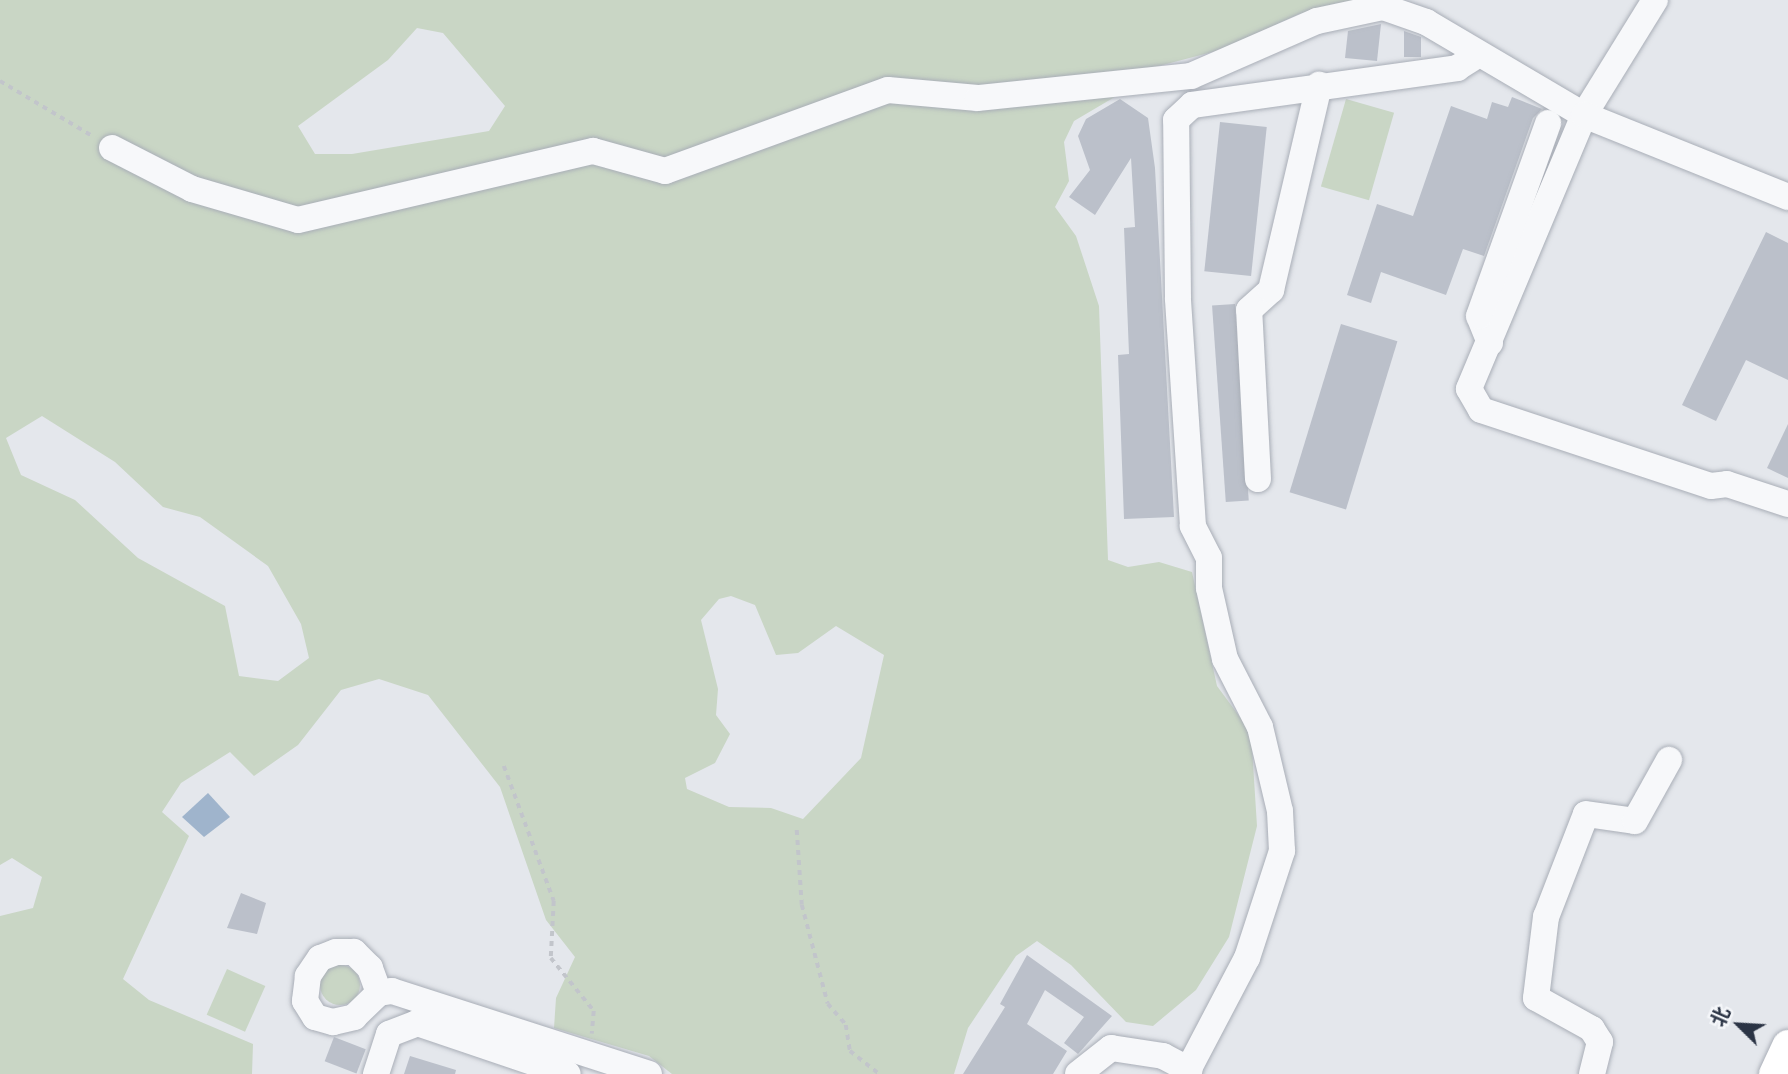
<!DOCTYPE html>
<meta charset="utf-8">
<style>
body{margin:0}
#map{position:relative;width:1788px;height:1074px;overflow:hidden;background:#e4e7ec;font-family:"PT Sans","Noto Sans SC",sans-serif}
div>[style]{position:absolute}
.green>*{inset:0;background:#c9d6c5;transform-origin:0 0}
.round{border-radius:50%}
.water>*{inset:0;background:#9fb4cc}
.building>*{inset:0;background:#bbc0ca;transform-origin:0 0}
.path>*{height:3.5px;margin-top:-1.75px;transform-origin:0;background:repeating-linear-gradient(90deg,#c2c5cb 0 5px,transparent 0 10px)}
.roads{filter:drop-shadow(0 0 2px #a9aeb7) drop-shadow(0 0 2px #a9aeb7)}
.minor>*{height:26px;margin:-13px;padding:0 13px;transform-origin:13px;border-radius:13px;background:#f7f8fa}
.major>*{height:33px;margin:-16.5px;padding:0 16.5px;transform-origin:16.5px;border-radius:16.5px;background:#fff}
span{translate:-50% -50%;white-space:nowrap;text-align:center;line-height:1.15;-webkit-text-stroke:5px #f4f6f9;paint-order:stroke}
.north{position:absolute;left:1704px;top:990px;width:70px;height:70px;-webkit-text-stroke:5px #f4f6f9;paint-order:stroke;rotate:294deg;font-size:19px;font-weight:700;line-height:28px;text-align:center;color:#2b3445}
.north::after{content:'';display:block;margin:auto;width:24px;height:32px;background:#2b3445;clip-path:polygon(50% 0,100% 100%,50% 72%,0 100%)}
</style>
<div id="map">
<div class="green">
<div style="clip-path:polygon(evenodd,0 0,1357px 0,1299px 14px,1224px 49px,1132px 73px,1113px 98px,1074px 121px,1064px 142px,1069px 181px,1055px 207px,1076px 236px,1099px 306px,1108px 560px,1128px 567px,1159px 562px,1192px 572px,1217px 686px,1251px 732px,1257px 826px,1229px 937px,1196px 990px,1153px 1026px,1126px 1022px,1071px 965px,1037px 941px,1016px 956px,968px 1028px,954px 1074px,672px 1074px,649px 1056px,554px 1028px,556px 998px,575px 957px,546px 920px,500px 787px,428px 695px,379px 679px,341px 690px,298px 745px,254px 776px,230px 752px,181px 783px,162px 812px,189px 836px,123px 979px,149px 1000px,253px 1044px,252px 1074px,0 1074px,0 916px,33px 908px,42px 877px,12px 858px,0 865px,0 0,417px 28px,443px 33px,505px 106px,489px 131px,352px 154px,315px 154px,298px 126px,388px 60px,417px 28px,0 0,42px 416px,115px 462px,163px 507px,200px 517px,268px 566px,301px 624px,309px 658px,278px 681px,239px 676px,225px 606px,138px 558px,75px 500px,21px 475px,6px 438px,42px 416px,0 0,731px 596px,755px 605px,776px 655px,798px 653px,836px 626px,884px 655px,861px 758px,803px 819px,771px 808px,729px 807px,687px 789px,685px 778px,715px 763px,730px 734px,716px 715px,718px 689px,701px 620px,719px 599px,731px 596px)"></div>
<div style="left:1346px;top:99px;width:50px;height:91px;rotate:16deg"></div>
<div class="round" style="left:320px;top:965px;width:40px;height:40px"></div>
<div style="left:227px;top:969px;width:42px;height:50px;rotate:24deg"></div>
</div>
<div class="water">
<div style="clip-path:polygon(208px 793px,230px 817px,204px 837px,182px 817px)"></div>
</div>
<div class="building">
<div style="clip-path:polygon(1381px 24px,1377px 61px,1345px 58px,1348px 31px)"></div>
<div style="clip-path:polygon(1404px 31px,1421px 37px,1421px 57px,1404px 57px)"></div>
<div style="clip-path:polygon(1512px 97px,1542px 109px,1533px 118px,1484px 256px,1463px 249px,1446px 295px,1381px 272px,1371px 303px,1347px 295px,1377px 204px,1413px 216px,1451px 106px,1487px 119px,1492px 102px,1508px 107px)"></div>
<div style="clip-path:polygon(1120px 99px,1148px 118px,1155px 168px,1174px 517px,1124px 519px,1118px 355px,1129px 354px,1124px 228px,1135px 227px,1131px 158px,1095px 215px,1069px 197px,1090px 170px,1078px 136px,1086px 119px)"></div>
<div style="left:1220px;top:122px;width:47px;height:150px;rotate:6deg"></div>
<div style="clip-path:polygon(1766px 232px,1788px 243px,1788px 380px,1746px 360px,1716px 421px,1682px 405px)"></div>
<div style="left:1235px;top:304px;width:197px;height:23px;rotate:86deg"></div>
<div style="left:1341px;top:324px;width:59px;height:176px;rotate:17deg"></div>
<div style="clip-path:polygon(1788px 424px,1788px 478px,1767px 468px)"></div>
<div style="clip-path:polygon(241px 893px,266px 903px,257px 934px,227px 928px)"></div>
<div style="clip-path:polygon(1027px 955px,1112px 1016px,1078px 1054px,1064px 1043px,1084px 1017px,1045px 990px,1027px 1024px,1067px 1051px,1053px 1074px,963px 1074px,1005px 1007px,1000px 1004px)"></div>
<div style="left:334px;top:1037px;width:34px;height:26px;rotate:21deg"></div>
<div style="clip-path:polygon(410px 1056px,456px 1070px,455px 1074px,404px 1074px)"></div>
</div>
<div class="path">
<div style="left:0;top:81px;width:109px;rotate:30.8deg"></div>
<div style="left:504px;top:766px;width:144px;rotate:69.7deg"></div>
<div style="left:554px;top:901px;width:57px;rotate:93deg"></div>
<div style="left:551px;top:958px;width:68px;rotate:50.9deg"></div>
<div style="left:594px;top:1011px;width:23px;rotate:95deg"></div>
<div style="left:797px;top:830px;width:75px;rotate:86.2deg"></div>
<div style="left:802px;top:905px;width:102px;rotate:75.3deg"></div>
<div style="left:828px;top:1004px;width:28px;rotate:49deg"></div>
<div style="left:846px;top:1025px;width:26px;rotate:81deg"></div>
<div style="left:850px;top:1051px;width:37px;rotate:38deg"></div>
</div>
<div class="roads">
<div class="minor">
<div style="left:1655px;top:0;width:135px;rotate:121.7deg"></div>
<div style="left:1584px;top:115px;width:297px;rotate:112.8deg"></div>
<div style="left:1469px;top:389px;width:24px;rotate:60deg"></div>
<div style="left:1481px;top:410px;width:242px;rotate:18.3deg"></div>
<div style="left:1711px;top:486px;width:16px;rotate:-7deg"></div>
<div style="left:1727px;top:484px;width:64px;rotate:18.2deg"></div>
<div style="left:112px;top:148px;width:90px;rotate:27.1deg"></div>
<div style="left:192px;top:189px;width:110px;rotate:16.3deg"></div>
<div style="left:298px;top:220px;width:303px;rotate:-13.2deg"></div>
<div style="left:593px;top:151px;width:75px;rotate:15.5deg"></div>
<div style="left:665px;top:171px;width:237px;rotate:-20deg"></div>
<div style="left:888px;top:90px;width:90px;rotate:5.1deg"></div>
<div style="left:978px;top:98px;width:214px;rotate:-5.9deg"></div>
<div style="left:1191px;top:76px;width:137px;rotate:-23.6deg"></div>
<div style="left:1317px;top:21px;width:67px;rotate:-12deg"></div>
<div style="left:1383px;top:7px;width:46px;rotate:19.2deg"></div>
<div style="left:1426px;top:22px;width:183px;rotate:30.5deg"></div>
<div style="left:1584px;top:115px;width:220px;rotate:21.9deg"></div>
<div style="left:1490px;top:343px;width:29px;rotate:-112deg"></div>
<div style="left:1479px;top:316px;width:205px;rotate:-70.3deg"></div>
<div style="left:1258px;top:479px;width:169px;rotate:-93deg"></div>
<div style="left:1249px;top:310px;width:30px;rotate:-42deg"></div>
<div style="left:1271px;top:290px;width:211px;rotate:-76.8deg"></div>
<div style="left:379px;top:993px;width:27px;rotate:-110deg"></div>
<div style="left:370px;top:968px;width:23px;rotate:-135deg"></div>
<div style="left:354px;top:952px;width:18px;rotate:180deg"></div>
<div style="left:336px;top:952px;width:17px;rotate:159deg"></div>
<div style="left:320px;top:958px;width:22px;rotate:124deg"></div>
<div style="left:308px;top:976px;width:25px;rotate:97deg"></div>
<div style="left:305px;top:1001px;width:19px;rotate:58deg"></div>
<div style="left:315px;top:1017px;width:19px;rotate:16deg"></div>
<div style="left:333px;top:1022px;width:22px;rotate:-13deg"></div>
<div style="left:354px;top:1017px;width:35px;rotate:-44deg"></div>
<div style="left:379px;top:993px;width:13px;rotate:-9deg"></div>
<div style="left:392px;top:991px;width:270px;rotate:17.9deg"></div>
<div style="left:376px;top:1074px;width:42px;rotate:-72deg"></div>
<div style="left:389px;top:1034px;width:30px;rotate:-21deg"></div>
<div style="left:417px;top:1023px;width:159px;rotate:18.7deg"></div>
<div style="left:1078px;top:1074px;width:42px;rotate:-38.2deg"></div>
<div style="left:1111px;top:1048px;width:53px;rotate:8.7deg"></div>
<div style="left:1163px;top:1056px;width:30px;rotate:28deg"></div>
<div style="left:1186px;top:1074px;width:131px;rotate:-62.3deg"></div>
<div style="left:1247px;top:958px;width:113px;rotate:-71.9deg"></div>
<div style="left:1282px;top:851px;width:40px;rotate:-92.9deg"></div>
<div style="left:1280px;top:811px;width:86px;rotate:-103.4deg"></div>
<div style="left:1260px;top:727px;width:76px;rotate:-117.2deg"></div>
<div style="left:1225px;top:659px;width:73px;rotate:-102.7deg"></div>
<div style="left:1209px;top:588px;width:30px;rotate:-90deg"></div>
<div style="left:1209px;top:558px;width:36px;rotate:-117deg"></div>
<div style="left:1193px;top:526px;width:228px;rotate:-93.8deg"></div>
<div style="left:1178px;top:298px;width:178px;rotate:-90.6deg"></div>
<div style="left:1176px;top:120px;width:22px;rotate:-43deg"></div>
<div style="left:1192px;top:105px;width:268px;rotate:-7.9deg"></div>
<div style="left:1457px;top:68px;width:22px;rotate:-32deg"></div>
<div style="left:1592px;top:1074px;width:33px;rotate:-76deg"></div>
<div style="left:1600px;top:1042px;width:15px;rotate:-122deg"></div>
<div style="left:1592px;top:1029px;width:64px;rotate:-151deg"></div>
<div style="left:1536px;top:998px;width:82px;rotate:-83deg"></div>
<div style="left:1546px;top:917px;width:110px;rotate:-68.8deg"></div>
<div style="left:1586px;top:814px;width:49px;rotate:8.1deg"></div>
<div style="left:1635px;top:821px;width:70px;rotate:-60.9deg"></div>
</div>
<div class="major">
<div style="left:1775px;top:1074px;width:31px;rotate:-65deg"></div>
</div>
</div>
<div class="north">北</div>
</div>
